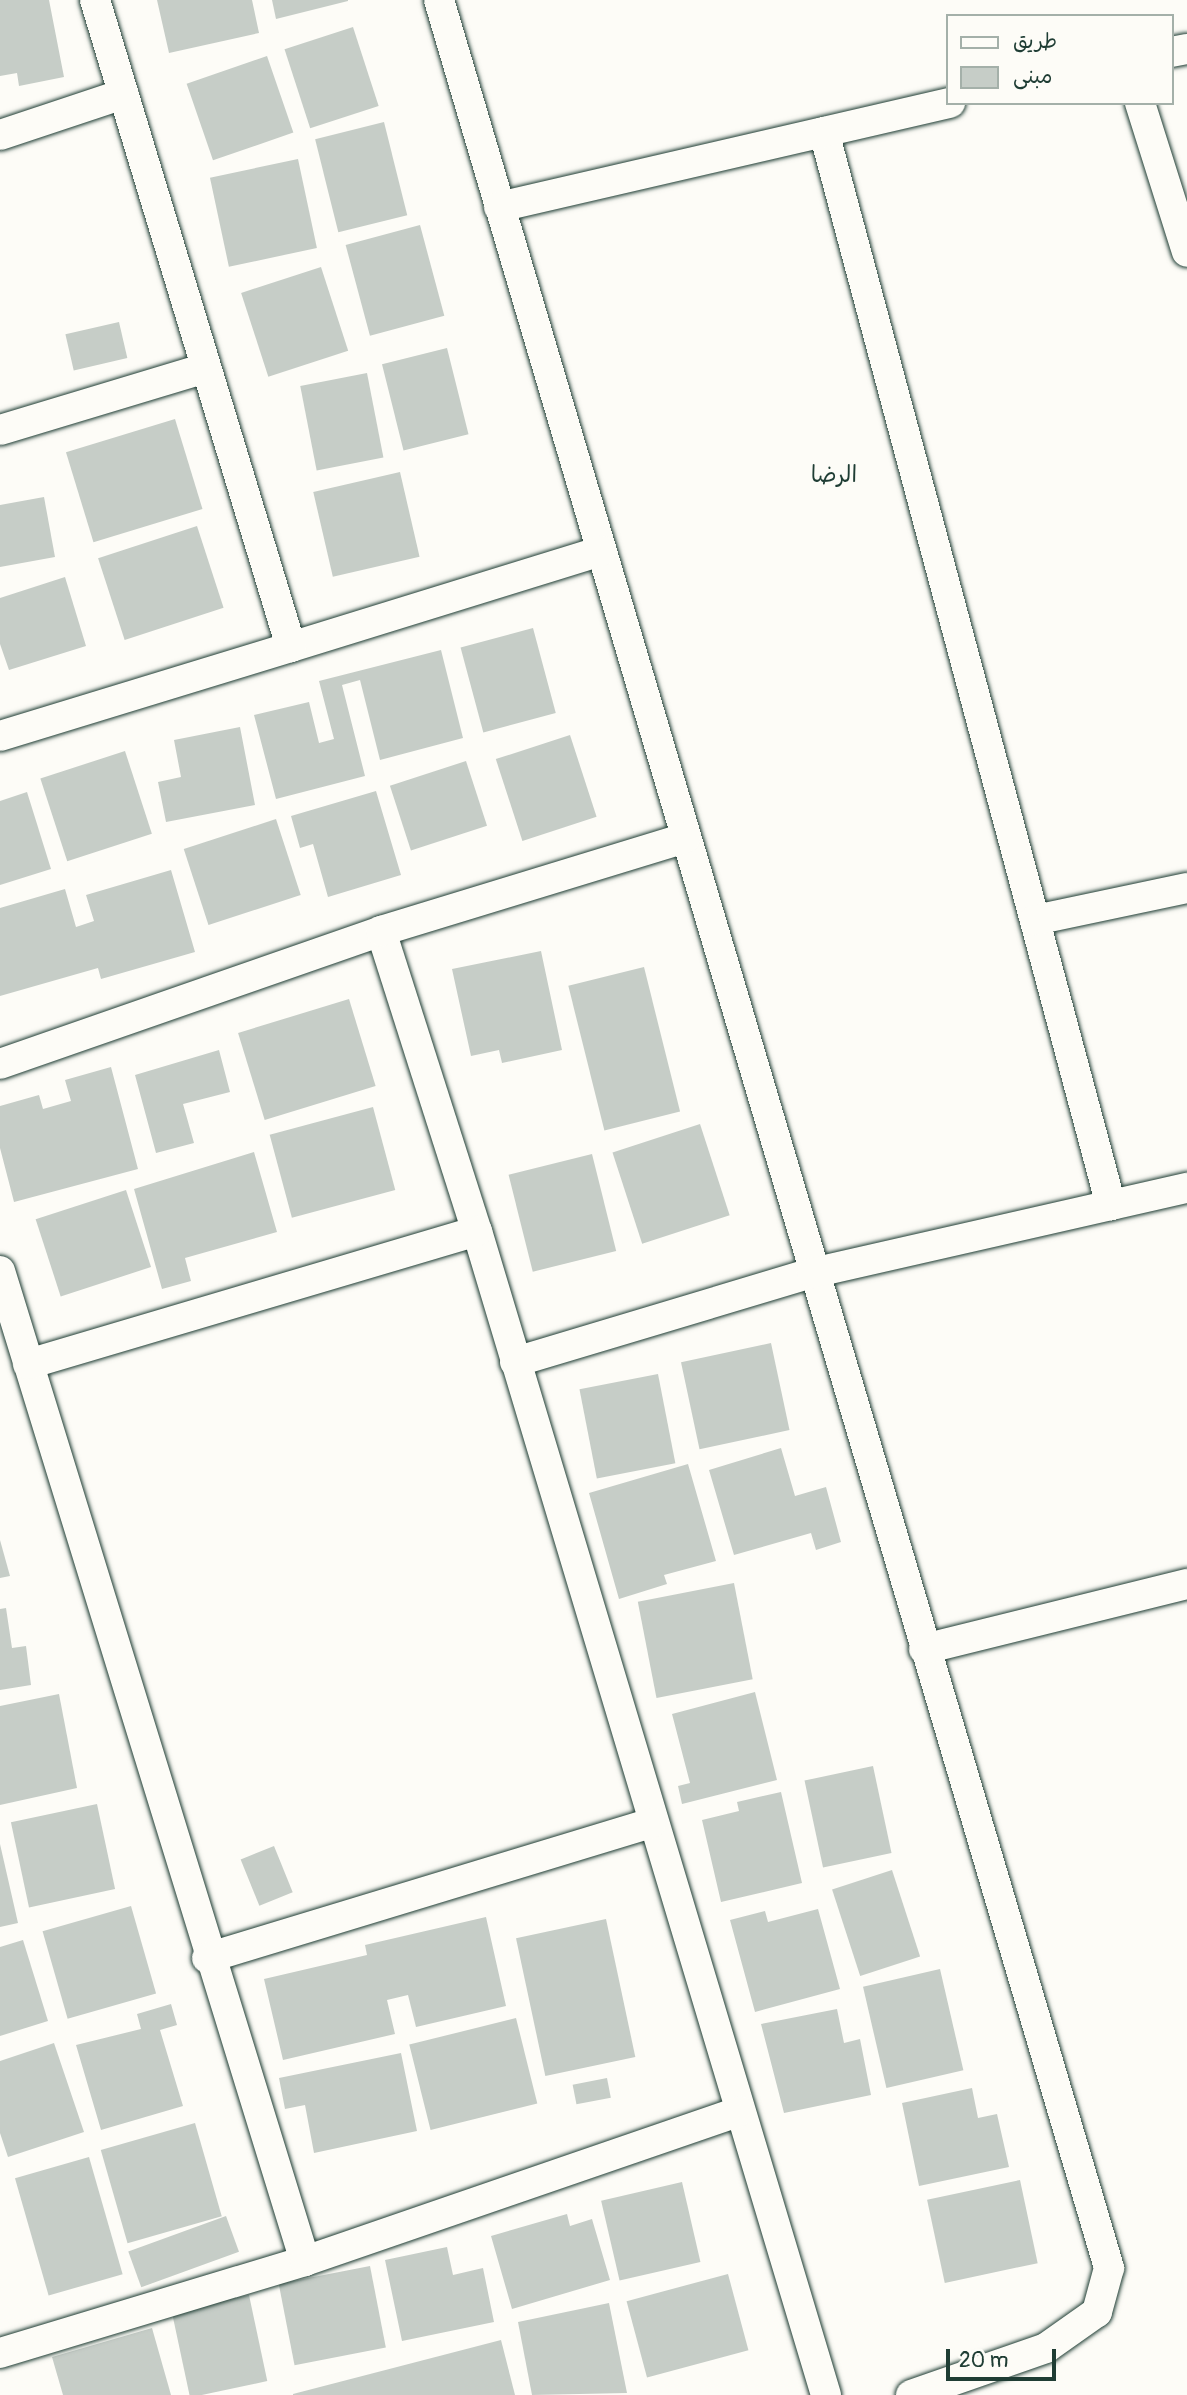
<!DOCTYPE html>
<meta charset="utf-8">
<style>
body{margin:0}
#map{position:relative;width:1187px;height:2395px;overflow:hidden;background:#fdfcf7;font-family:Pangolin,"Playpen Sans Arabic",sans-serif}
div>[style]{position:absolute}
.building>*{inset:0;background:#c6cdc7;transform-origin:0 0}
.roads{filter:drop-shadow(0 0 2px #1f3d34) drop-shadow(0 0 2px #1f3d34)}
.minor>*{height:30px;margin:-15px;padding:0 15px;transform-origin:15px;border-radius:15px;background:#fdfcf7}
span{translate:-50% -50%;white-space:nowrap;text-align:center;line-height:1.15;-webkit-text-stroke:5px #fdfcf7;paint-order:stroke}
.neighbourhood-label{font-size:23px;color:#1f3d34}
.legend{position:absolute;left:946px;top:14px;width:228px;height:91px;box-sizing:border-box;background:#fdfcf7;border:2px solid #a4b0a9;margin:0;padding:9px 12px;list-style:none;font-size:21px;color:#1f3d34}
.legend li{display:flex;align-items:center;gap:14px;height:35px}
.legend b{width:35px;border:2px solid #a4b0a9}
.scale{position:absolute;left:946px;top:2349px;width:110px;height:32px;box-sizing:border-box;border:4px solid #1f3d34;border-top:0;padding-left:9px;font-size:21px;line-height:24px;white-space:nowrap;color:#1f3d34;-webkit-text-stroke:5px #fdfcf7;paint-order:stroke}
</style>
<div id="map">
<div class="building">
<div style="clip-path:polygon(0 0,49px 0,64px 77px,19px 86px,17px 73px,0 76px)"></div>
<div style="clip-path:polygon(157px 0,252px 0,259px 33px,169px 53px)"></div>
<div style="clip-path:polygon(272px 0,348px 0,348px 1px,276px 19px)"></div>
<div style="left:353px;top:27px;width:83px;height:72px;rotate:72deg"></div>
<div style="left:267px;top:56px;width:81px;height:85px;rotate:71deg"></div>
<div style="left:384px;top:122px;width:96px;height:71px;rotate:76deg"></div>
<div style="left:298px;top:159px;width:91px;height:90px;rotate:78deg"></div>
<div style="left:420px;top:225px;width:94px;height:77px;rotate:75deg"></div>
<div style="left:321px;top:267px;width:88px;height:84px;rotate:72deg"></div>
<div style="left:119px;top:322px;width:37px;height:55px;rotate:77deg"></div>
<div style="left:447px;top:348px;width:89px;height:67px;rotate:76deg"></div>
<div style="left:367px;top:373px;width:86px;height:68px;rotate:79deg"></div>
<div style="left:175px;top:419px;width:94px;height:114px;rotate:73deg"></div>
<div style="left:400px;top:472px;width:87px;height:89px;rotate:77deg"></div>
<div style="clip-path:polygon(44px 497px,55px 557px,0 567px,0 505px)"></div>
<div style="left:197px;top:526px;width:86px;height:104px;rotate:72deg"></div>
<div style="clip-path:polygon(65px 577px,86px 646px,9px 670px,0 644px,0 598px)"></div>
<div style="left:533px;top:628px;width:88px;height:75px;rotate:75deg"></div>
<div style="clip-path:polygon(441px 650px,463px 738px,380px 760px,360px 680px,342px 685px,365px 776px,276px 799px,254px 715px,309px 702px,319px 743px,334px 739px,319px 681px)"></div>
<div style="clip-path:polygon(240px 727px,255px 805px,166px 822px,158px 782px,181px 777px,174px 740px)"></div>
<div style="left:570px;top:735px;width:86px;height:78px;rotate:72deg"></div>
<div style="left:125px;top:751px;width:87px;height:89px;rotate:72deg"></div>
<div style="left:466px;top:761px;width:68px;height:80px;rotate:72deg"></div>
<div style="clip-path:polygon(376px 791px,401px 875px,328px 897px,313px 844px,300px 848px,291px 816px)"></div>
<div style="clip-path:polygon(27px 792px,51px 869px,0 885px,0 801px)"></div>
<div style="left:276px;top:819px;width:80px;height:97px;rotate:72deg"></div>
<div style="clip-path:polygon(171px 870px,195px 952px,101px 979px,98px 968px,0 996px,0 908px,65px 889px,76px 927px,94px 921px,86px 895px)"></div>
<div style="clip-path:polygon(541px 951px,562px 1050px,502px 1063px,499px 1050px,471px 1056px,452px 969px)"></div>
<div style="left:644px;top:967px;width:149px;height:78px;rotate:76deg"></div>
<div style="left:349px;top:999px;width:91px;height:116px;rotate:73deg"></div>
<div style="clip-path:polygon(219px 1050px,230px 1092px,183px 1104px,194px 1143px,156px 1153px,135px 1075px)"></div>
<div style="clip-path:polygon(111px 1067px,138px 1169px,14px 1202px,0 1148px,0 1106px,39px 1095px,43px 1109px,71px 1101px,65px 1080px)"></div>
<div style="left:373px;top:1107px;width:86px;height:107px;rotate:75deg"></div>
<div style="left:700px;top:1124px;width:96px;height:92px;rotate:72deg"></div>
<div style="clip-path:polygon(254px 1152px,277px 1232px,185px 1258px,191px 1281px,162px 1289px,134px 1189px)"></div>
<div style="left:592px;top:1154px;width:100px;height:86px;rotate:76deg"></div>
<div style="left:126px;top:1190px;width:81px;height:95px;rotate:72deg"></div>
<div style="left:771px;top:1343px;width:89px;height:92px;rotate:78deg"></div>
<div style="left:658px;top:1374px;width:91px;height:80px;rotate:79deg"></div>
<div style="clip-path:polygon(781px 1448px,795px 1496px,826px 1487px,841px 1542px,816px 1550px,811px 1533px,734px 1555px,709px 1470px)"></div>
<div style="clip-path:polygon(688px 1464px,716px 1561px,664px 1575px,667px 1584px,619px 1599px,589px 1493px)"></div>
<div style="clip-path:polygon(0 1540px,10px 1576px,0 1578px)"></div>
<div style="left:734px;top:1583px;width:98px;height:98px;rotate:79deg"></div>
<div style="clip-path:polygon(6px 1608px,12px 1648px,26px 1646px,31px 1685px,0 1690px,0 1609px)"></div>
<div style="clip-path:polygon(755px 1692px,777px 1780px,682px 1804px,678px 1786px,690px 1783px,672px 1714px)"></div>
<div style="clip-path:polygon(59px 1694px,77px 1788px,0 1805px,0 1706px)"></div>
<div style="left:873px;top:1766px;width:89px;height:70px;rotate:78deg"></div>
<div style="clip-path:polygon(781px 1792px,802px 1883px,721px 1902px,702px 1820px,739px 1811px,737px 1802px)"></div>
<div style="left:97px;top:1804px;width:87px;height:88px;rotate:78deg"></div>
<div style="clip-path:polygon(0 1844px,18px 1923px,0 1927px)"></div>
<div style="left:274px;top:1846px;width:50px;height:36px;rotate:68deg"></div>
<div style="left:892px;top:1870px;width:91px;height:63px;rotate:72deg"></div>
<div style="left:131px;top:1906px;width:91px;height:92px;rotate:74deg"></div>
<div style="clip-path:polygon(818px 1909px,840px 1989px,755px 2012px,730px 1920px,765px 1911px,768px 1922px)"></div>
<div style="clip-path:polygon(486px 1917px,506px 2006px,416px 2027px,408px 1995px,387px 2000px,395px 2034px,283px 2060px,264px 1979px,367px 1955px,365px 1945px)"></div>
<div style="left:606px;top:1919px;width:141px;height:92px;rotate:78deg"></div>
<div style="clip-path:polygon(23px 1940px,48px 2021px,0 2036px,0 1947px)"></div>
<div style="left:940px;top:1969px;width:104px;height:79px;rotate:77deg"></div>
<div style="clip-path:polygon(171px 2004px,177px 2025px,160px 2030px,183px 2106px,101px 2130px,76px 2045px,141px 2029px,137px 2014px)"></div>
<div style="clip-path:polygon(837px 2009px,844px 2043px,860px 2039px,871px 2095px,784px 2113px,761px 2024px)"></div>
<div style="left:516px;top:2018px;width:88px;height:110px;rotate:76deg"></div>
<div style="clip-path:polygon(54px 2043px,84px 2132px,8px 2157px,0 2133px,0 2061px)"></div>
<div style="clip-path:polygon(401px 2053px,417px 2131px,314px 2153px,305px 2105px,285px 2109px,279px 2078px)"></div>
<div style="left:607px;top:2078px;width:20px;height:35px;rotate:79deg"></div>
<div style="clip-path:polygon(972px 2088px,978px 2118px,997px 2114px,1009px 2167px,919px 2186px,902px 2103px)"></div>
<div style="left:195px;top:2123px;width:97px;height:98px;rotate:74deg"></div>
<div style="left:89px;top:2157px;width:122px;height:77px;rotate:74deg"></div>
<div style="left:1020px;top:2180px;width:85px;height:95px;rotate:78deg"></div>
<div style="left:682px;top:2182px;width:82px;height:83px;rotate:77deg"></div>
<div style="clip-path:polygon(567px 2214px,570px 2226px,592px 2219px,610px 2280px,512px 2309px,491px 2236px)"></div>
<div style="left:226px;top:2216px;width:38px;height:104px;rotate:70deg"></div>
<div style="clip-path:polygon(447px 2247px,453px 2275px,483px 2268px,494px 2322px,402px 2341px,385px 2260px)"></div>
<div style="left:370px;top:2266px;width:83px;height:93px;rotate:79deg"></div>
<div style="left:728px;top:2274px;width:79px;height:105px;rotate:75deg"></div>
<div style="left:249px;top:2295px;width:88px;height:79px;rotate:78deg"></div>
<div style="clip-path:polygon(609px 2303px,627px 2393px,532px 2395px,518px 2322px)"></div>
<div style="clip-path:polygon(152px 2328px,171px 2395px,63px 2395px,52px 2357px)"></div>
<div style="clip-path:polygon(501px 2340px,515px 2395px,293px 2395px,293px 2394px)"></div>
</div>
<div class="roads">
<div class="minor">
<div style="left:439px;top:0;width:2365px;rotate:73.54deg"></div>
<div style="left:1109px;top:2268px;width:46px;rotate:105.3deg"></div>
<div style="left:1097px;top:2312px;width:62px;rotate:144.8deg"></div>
<div style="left:1046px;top:2348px;width:143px;rotate:160.8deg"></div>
<div style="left:1171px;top:52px;width:16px;rotate:-11deg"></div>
<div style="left:1140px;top:103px;width:156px;rotate:72.5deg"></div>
<div style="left:824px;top:132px;width:1111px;rotate:75.03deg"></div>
<div style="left:0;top:135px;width:130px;rotate:-18.4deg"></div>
<div style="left:499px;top:207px;width:463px;rotate:-13deg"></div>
<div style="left:0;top:430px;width:215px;rotate:-16.8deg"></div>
<div style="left:291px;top:647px;width:325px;rotate:-17.2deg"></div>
<div style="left:0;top:736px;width:304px;rotate:-17deg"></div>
<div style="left:291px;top:647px;width:676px;rotate:-106.85deg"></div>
<div style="left:1035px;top:920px;width:155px;rotate:-11.9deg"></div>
<div style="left:381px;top:931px;width:315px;rotate:72.3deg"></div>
<div style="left:477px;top:1231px;width:1215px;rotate:73.31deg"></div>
<div style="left:0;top:1064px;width:404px;rotate:-19.2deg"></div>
<div style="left:381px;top:931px;width:318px;rotate:-17deg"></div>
<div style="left:0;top:1271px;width:1036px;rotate:72.88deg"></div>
<div style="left:515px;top:1362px;width:310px;rotate:-16.7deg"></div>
<div style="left:812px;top:1273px;width:385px;rotate:-12.8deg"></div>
<div style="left:28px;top:1364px;width:468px;rotate:-16.5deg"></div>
<div style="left:924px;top:1649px;width:271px;rotate:-13.9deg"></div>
<div style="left:207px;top:1958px;width:464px;rotate:-16.9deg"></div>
<div style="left:0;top:2353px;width:319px;rotate:-16.8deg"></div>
<div style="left:305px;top:2261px;width:460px;rotate:-19deg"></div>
</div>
</div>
<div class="neighbourhood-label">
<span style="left:834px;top:475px">الرضا</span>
</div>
<ul class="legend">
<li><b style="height:9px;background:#fdfcf7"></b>طريق</li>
<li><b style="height:19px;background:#c6cdc7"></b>مبنى</li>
</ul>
<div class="scale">20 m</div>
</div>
